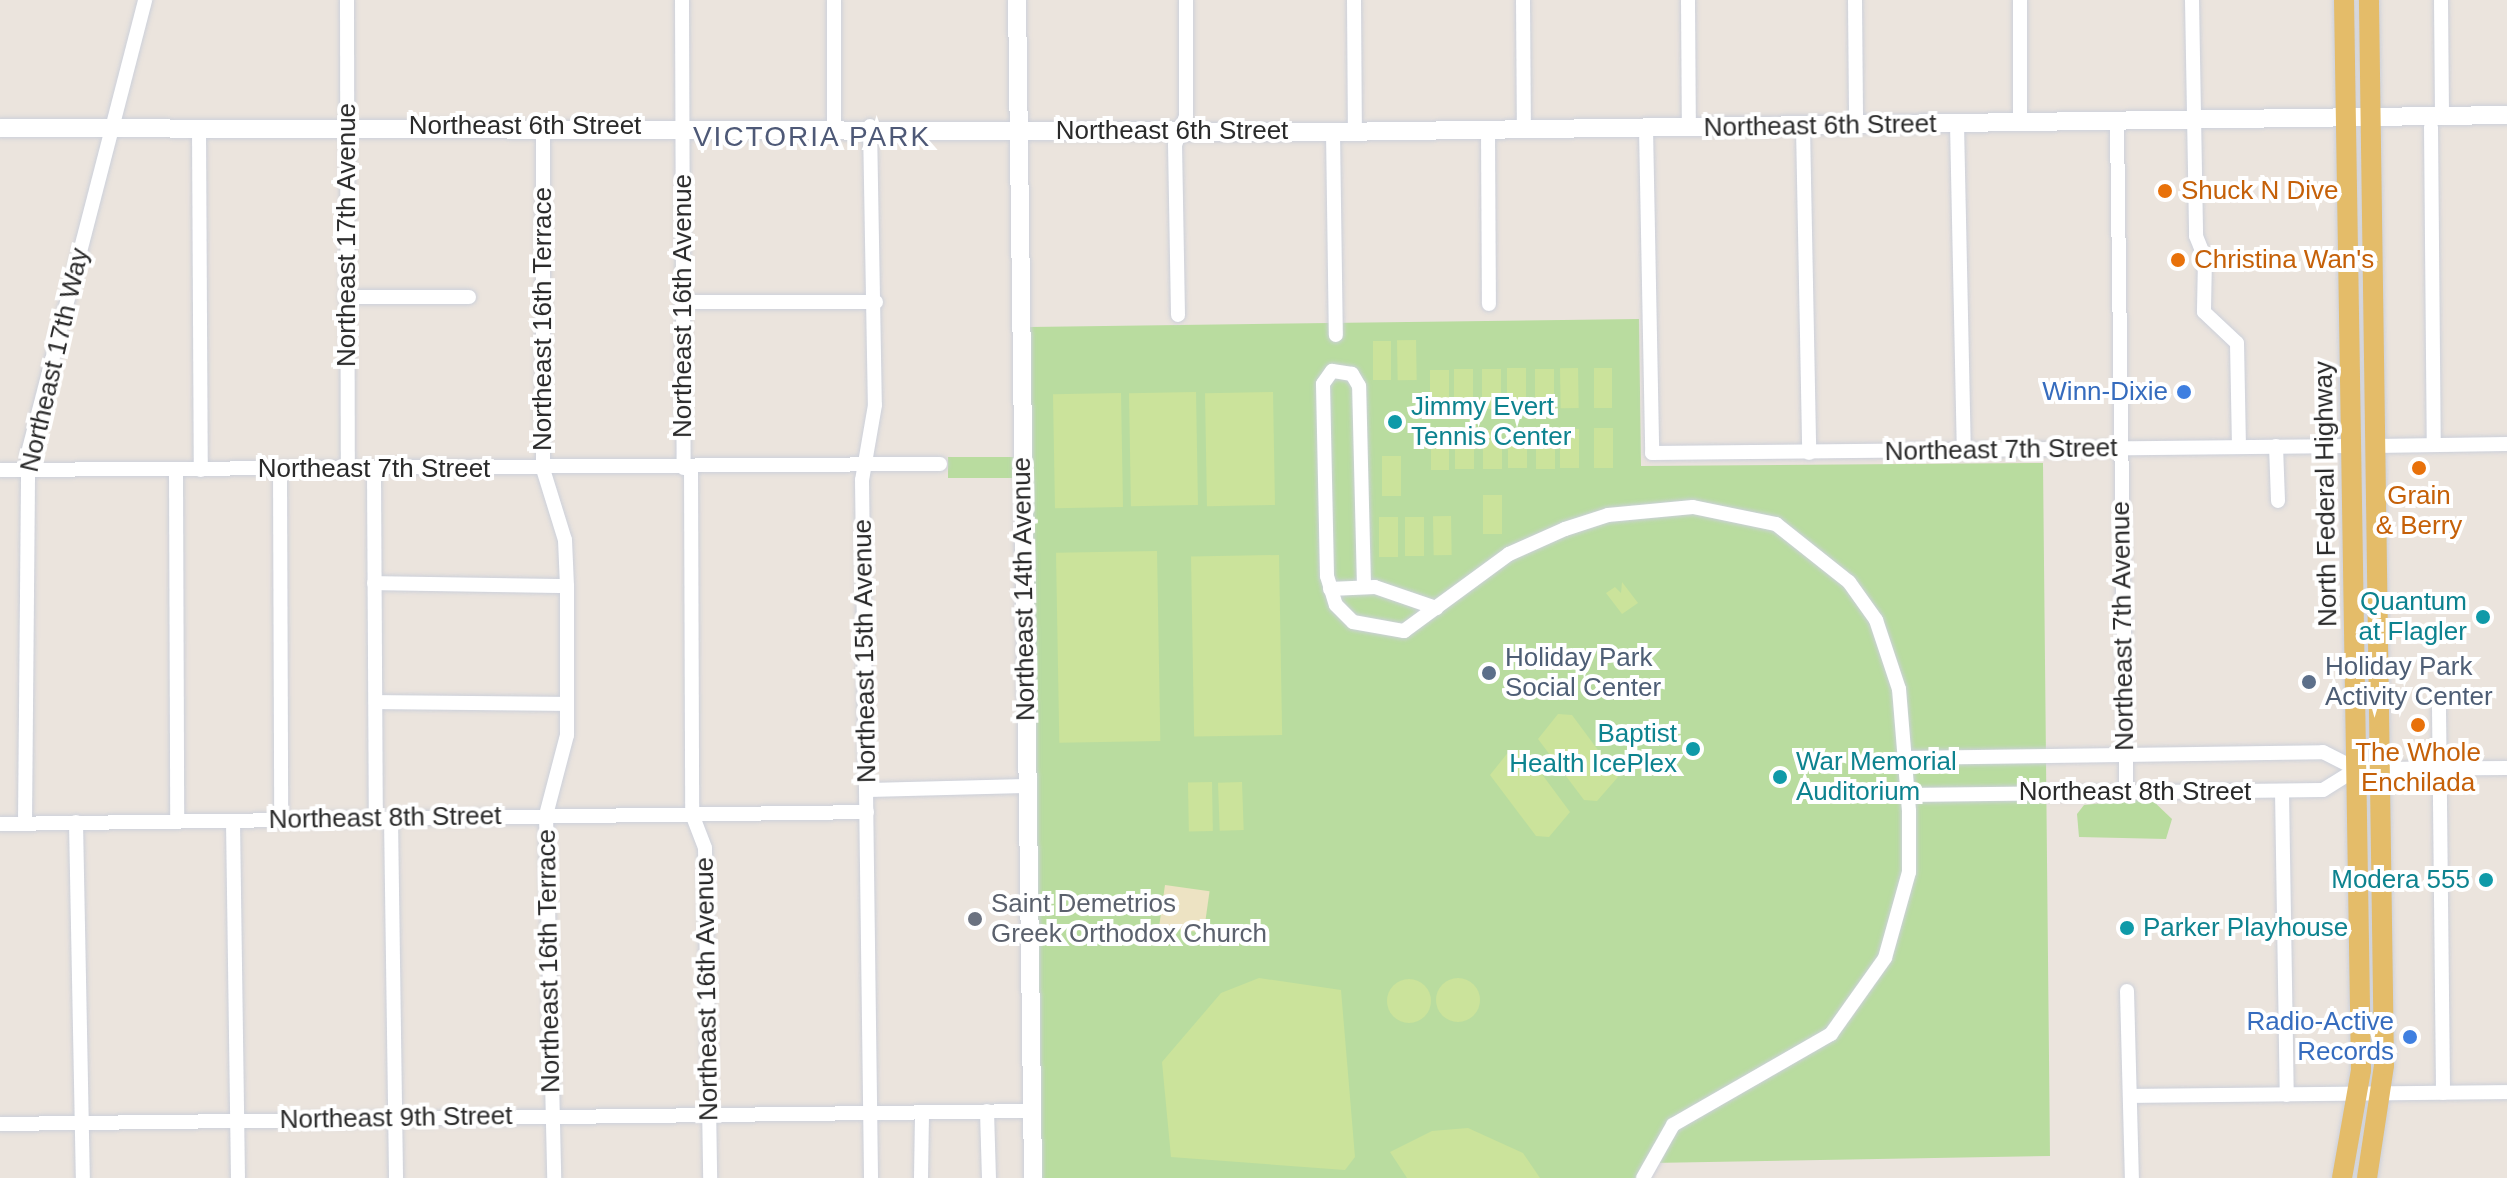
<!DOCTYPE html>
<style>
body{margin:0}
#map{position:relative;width:2507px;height:1178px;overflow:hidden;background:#ebe4dd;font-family:Helvetica,sans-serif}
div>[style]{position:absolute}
.green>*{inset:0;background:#b9dc9f;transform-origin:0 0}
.sand>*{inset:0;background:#ede3c3;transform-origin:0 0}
.pitch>*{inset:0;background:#cbe39b;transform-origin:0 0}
.round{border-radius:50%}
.roads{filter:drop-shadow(0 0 2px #ccd0da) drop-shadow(0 0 2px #ccd0da)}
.street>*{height:14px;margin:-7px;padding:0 7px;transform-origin:7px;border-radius:7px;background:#fff}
.secondary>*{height:18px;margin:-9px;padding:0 9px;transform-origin:9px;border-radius:9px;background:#fff}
.primary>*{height:20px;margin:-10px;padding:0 10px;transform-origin:10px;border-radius:10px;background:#e4bc69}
.dots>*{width:22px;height:22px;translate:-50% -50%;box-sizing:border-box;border:4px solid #fff;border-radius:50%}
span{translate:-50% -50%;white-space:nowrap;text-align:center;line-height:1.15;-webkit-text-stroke:8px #fff;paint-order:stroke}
.street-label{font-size:26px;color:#2a2a2a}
.food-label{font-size:26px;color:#c56008}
.left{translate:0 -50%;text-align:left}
.shop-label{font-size:26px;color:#366cbe}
.right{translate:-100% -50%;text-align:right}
.culture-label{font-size:26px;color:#0d838f}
.service-label{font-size:26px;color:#4e5e75}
.worship-label{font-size:26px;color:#5b616d}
.neighbourhood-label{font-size:28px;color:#4e5977;letter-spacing:2px}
</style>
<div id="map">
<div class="green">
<div style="clip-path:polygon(1639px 319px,1641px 466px,2043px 463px,2050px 1156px,1651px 1163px,1651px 1178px,1040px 1178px,1030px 327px)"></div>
<div style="left:1017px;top:457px;width:21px;height:69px;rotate:90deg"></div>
<div style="clip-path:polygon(2150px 798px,2172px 819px,2166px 839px,2079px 837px,2077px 814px,2084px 805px)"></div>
</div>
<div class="sand">
<div style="left:1165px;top:885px;width:45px;height:42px;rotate:8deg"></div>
</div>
<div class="pitch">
<div style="left:1416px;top:340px;width:40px;height:19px;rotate:89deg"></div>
<div style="left:1373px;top:341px;width:18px;height:39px"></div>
<div style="left:1526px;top:368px;width:40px;height:19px;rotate:90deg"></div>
<div style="left:1578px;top:368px;width:40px;height:18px;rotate:89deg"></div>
<div style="left:1594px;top:368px;width:18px;height:40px"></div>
<div style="left:1473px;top:369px;width:40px;height:19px;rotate:90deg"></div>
<div style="left:1482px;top:369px;width:19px;height:40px"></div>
<div style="left:1535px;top:369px;width:19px;height:39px"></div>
<div style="left:1430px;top:370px;width:19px;height:39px"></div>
<div style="left:1196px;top:392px;width:113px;height:67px;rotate:89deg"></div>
<div style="left:1273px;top:392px;width:113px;height:68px;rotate:89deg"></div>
<div style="left:1121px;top:393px;width:114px;height:68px;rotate:89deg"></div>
<div style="left:1613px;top:428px;width:40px;height:19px;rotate:90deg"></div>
<div style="left:1508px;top:429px;width:19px;height:39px"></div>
<div style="left:1536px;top:429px;width:19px;height:40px"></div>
<div style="left:1560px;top:429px;width:19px;height:39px"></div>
<div style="left:1431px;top:430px;width:18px;height:40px"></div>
<div style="left:1455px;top:430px;width:19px;height:39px"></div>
<div style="left:1483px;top:430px;width:19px;height:39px"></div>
<div style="left:1382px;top:456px;width:19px;height:40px"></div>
<div style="left:1483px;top:495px;width:19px;height:39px"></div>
<div style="left:1451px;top:516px;width:39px;height:18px;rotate:89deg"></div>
<div style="left:1398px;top:517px;width:40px;height:19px;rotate:90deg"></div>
<div style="left:1405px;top:517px;width:19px;height:39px"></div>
<div style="left:1157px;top:551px;width:190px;height:101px;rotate:89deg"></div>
<div style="left:1279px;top:555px;width:180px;height:88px;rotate:89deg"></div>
<div style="clip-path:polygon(1622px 582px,1638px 603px,1622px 614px,1606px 593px,1615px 587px,1621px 593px)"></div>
<div style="clip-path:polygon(1558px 714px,1572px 715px,1618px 777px,1597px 801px,1584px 800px,1538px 739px)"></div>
<div style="clip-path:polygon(1510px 750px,1524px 750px,1570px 812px,1549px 837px,1536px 836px,1490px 775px)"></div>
<div style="left:1212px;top:782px;width:49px;height:24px;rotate:89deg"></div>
<div style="left:1242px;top:782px;width:48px;height:24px;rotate:88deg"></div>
<div class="round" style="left:1436px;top:978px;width:44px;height:44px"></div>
<div style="clip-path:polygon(1259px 978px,1341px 990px,1355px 1157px,1345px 1170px,1171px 1157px,1162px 1062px,1221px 993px)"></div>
<div class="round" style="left:1387px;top:979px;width:44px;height:44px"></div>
<div style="clip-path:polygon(1468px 1128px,1523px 1153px,1540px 1178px,1407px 1178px,1390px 1152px,1432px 1131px)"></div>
</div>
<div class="roads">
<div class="street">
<div style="left:347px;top:0;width:470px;rotate:89.9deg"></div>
<div style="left:682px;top:0;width:468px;rotate:89.8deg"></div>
<div style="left:1354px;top:0;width:131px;rotate:89.6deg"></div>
<div style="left:1523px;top:0;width:130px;rotate:89.6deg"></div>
<div style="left:1688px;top:0;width:128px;rotate:89.6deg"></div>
<div style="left:1855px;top:0;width:126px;rotate:89.5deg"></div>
<div style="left:2020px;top:0;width:124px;rotate:90deg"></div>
<div style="left:2192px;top:0;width:236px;rotate:89deg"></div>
<div style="left:2196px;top:236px;width:24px;rotate:68deg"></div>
<div style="left:2205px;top:258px;width:54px;rotate:91.1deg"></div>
<div style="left:2204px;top:312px;width:45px;rotate:43.2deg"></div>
<div style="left:2237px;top:343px;width:103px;rotate:88.9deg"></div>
<div style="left:2441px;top:0;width:116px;rotate:89.5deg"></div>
<div style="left:1957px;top:124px;width:328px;rotate:88.8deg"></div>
<div style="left:543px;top:125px;width:344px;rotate:90deg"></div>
<div style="left:543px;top:469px;width:74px;rotate:72.8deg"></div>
<div style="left:565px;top:540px;width:46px;rotate:87.5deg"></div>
<div style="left:567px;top:586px;width:149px;rotate:90deg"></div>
<div style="left:567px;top:735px;width:83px;rotate:104.7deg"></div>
<div style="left:546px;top:815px;width:363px;rotate:88.7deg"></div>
<div style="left:834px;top:125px;width:125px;rotate:-90deg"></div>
<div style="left:2117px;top:125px;width:666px;rotate:89.23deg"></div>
<div style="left:870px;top:126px;width:279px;rotate:89deg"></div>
<div style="left:875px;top:405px;width:76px;rotate:99.8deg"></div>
<div style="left:862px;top:480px;width:698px;rotate:89.26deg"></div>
<div style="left:199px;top:127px;width:343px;rotate:89.7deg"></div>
<div style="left:1803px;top:127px;width:326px;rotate:88.9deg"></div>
<div style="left:2431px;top:127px;width:318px;rotate:89.5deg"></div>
<div style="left:1646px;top:128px;width:325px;rotate:88.9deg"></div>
<div style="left:1652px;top:453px;width:699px;rotate:-0.57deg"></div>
<div style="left:1488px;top:130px;width:174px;rotate:89.7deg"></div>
<div style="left:1333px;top:132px;width:203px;rotate:89.2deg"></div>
<div style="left:346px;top:297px;width:123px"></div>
<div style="left:682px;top:302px;width:194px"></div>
<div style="left:1178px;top:315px;width:170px;rotate:-91deg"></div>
<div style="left:1175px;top:145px;width:31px;rotate:-69deg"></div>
<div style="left:1186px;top:116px;width:116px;rotate:-90deg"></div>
<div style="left:2276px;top:446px;width:55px;rotate:87.9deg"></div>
<div style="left:2375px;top:446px;width:132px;rotate:-0.9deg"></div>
<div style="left:691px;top:468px;width:346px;rotate:89.8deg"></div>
<div style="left:692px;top:814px;width:36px;rotate:69deg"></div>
<div style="left:705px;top:848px;width:330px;rotate:89.1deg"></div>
<div style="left:0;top:470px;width:940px;rotate:-0.37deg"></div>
<div style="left:176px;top:470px;width:351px;rotate:89.8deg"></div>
<div style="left:280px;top:470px;width:351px;rotate:89.8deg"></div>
<div style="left:374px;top:470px;width:348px;rotate:89.7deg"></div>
<div style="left:374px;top:583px;width:193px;rotate:0.9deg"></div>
<div style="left:1364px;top:586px;width:200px;rotate:-91.4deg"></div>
<div style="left:1359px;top:386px;width:14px;rotate:-120deg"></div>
<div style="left:1352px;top:374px;width:20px;rotate:-171deg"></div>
<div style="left:1332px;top:371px;width:16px;rotate:125deg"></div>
<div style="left:1323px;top:384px;width:192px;rotate:88.8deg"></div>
<div style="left:1327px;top:576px;width:30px;rotate:73deg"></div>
<div style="left:1336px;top:605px;width:24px;rotate:45deg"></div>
<div style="left:1353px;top:622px;width:52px;rotate:10deg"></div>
<div style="left:1404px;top:631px;width:130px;rotate:-36.3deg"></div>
<div style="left:1509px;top:554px;width:61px;rotate:-24.1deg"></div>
<div style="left:1565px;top:529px;width:45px;rotate:-18deg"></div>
<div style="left:1608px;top:515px;width:85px;rotate:-5.4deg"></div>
<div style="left:1693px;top:507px;width:85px;rotate:11.6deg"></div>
<div style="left:1776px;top:524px;width:93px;rotate:38.5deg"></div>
<div style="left:1849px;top:582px;width:47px;rotate:54.6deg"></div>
<div style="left:1876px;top:620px;width:73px;rotate:71.6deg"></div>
<div style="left:1899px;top:689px;width:122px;rotate:85.3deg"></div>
<div style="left:1909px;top:811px;width:61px;rotate:90deg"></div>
<div style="left:1909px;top:872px;width:89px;rotate:105.6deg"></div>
<div style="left:1885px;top:958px;width:93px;rotate:125.4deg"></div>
<div style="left:1831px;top:1034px;width:182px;rotate:150.1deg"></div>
<div style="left:1673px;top:1125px;width:61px;rotate:119.5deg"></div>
<div style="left:1330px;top:589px;width:45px;rotate:-2.5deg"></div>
<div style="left:1375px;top:587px;width:65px;rotate:19deg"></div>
<div style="left:376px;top:702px;width:191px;rotate:0.6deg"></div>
<div style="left:2439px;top:707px;width:386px;rotate:89.4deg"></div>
<div style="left:1903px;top:758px;width:420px;rotate:-0.8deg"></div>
<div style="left:2323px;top:752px;width:37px;rotate:27deg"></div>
<div style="left:2356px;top:769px;width:151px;rotate:-0.4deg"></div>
<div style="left:866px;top:790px;width:162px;rotate:-1.4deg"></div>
<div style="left:2282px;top:791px;width:304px;rotate:89.1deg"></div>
<div style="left:1907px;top:795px;width:416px;rotate:-0.7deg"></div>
<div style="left:2323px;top:790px;width:39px;rotate:-32deg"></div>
<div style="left:391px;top:818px;width:360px;rotate:89.2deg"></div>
<div style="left:233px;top:821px;width:357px;rotate:89.2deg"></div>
<div style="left:76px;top:822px;width:356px;rotate:88.9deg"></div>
<div style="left:25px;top:823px;width:370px;rotate:-89.5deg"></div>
<div style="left:28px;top:453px;width:468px;rotate:-75.5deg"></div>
<div style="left:0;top:824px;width:867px;rotate:-0.79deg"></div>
<div style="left:2127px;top:991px;width:187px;rotate:88.5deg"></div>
<div style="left:2131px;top:1096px;width:376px;rotate:-0.6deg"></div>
<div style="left:987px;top:1111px;width:67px;rotate:88.3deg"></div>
<div style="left:0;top:1124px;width:1032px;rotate:-0.72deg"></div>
<div style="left:921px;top:1178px;width:65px;rotate:-89.1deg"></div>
</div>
<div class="secondary">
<div style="left:1017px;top:0;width:1178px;rotate:89.22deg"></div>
<div style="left:0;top:128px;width:1333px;rotate:0.17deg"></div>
<div style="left:1333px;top:132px;width:1174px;rotate:-0.83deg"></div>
</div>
<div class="primary">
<div style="left:2342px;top:1178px;width:110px;rotate:-80deg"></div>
<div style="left:2361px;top:1070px;width:1070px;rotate:-90.91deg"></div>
<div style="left:2367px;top:1178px;width:114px;rotate:-81.4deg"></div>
<div style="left:2384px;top:1065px;width:1065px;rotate:-90.81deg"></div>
</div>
</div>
<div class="dots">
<div style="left:2165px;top:191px;background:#e8710a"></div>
<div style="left:2178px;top:260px;background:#e8710a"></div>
<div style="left:2184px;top:392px;background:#3f7fe0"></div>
<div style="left:1395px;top:422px;background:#0f9aa8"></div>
<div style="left:2419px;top:468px;background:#e8710a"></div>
<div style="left:2483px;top:617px;background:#0f9aa8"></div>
<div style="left:1489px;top:673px;background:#5c6f8a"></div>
<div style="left:2309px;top:682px;background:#5c6f8a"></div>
<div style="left:2418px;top:725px;background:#e8710a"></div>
<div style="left:1693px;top:749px;background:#0f9aa8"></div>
<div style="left:1780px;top:777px;background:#0f9aa8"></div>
<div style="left:2486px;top:880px;background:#0f9aa8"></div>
<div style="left:975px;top:919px;background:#6b7280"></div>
<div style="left:2127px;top:928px;background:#0f9aa8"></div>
<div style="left:2410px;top:1037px;background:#3f7fe0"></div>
</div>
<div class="street-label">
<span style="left:525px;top:126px">Northeast 6th Street</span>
<span style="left:1820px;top:126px;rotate:-1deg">Northeast 6th Street</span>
<span style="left:1172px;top:131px">Northeast 6th Street</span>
<span style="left:347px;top:235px;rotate:-90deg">Northeast 17th Avenue</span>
<span style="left:683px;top:306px;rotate:-90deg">Northeast 16th Avenue</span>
<span style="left:543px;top:319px;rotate:-90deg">Northeast 16th Terrace</span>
<span style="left:55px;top:360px;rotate:-77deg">Northeast 17th Way</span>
<span style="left:2001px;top:450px;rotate:-1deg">Northeast 7th Street</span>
<span style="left:374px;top:469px">Northeast 7th Street</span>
<span style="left:2326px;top:494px;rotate:-91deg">North Federal Highway</span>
<span style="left:1024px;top:589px;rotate:-91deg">Northeast 14th Avenue</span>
<span style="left:2123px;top:626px;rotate:-91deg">Northeast 7th Avenue</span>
<span style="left:865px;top:651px;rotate:-91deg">Northeast 15th Avenue</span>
<span style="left:2135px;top:792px">Northeast 8th Street</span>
<span style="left:385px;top:818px;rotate:-1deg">Northeast 8th Street</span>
<span style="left:549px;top:961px;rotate:-91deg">Northeast 16th Terrace</span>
<span style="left:707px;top:989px;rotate:-91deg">Northeast 16th Avenue</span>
<span style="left:396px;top:1118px;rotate:-1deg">Northeast 9th Street</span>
</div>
<div class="food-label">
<span class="left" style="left:2181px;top:191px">Shuck N Dive</span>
<span class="left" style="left:2194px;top:260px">Christina Wan's</span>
<span style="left:2419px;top:511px">Grain<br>&amp; Berry</span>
<span style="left:2418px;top:768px">The Whole<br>Enchilada</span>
</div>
<div class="shop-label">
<span class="right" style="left:2168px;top:392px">Winn-Dixie</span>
<span class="right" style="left:2394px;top:1037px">Radio-Active<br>Records</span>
</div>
<div class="culture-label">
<span class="left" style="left:1411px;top:422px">Jimmy Evert<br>Tennis Center</span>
<span class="right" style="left:2467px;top:617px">Quantum<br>at Flagler</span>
<span class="right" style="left:1677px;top:749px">Baptist<br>Health IcePlex</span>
<span class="left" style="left:1796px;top:777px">War Memorial<br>Auditorium</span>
<span class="right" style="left:2470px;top:880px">Modera 555</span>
<span class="left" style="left:2143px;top:928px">Parker Playhouse</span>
</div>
<div class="service-label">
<span class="left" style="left:1505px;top:673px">Holiday Park<br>Social Center</span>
<span class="left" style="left:2325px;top:682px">Holiday Park<br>Activity Center</span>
</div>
<div class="worship-label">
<span class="left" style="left:991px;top:919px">Saint Demetrios<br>Greek Orthodox Church</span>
</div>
<div class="neighbourhood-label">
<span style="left:812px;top:137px">VICTORIA PARK</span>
</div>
</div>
